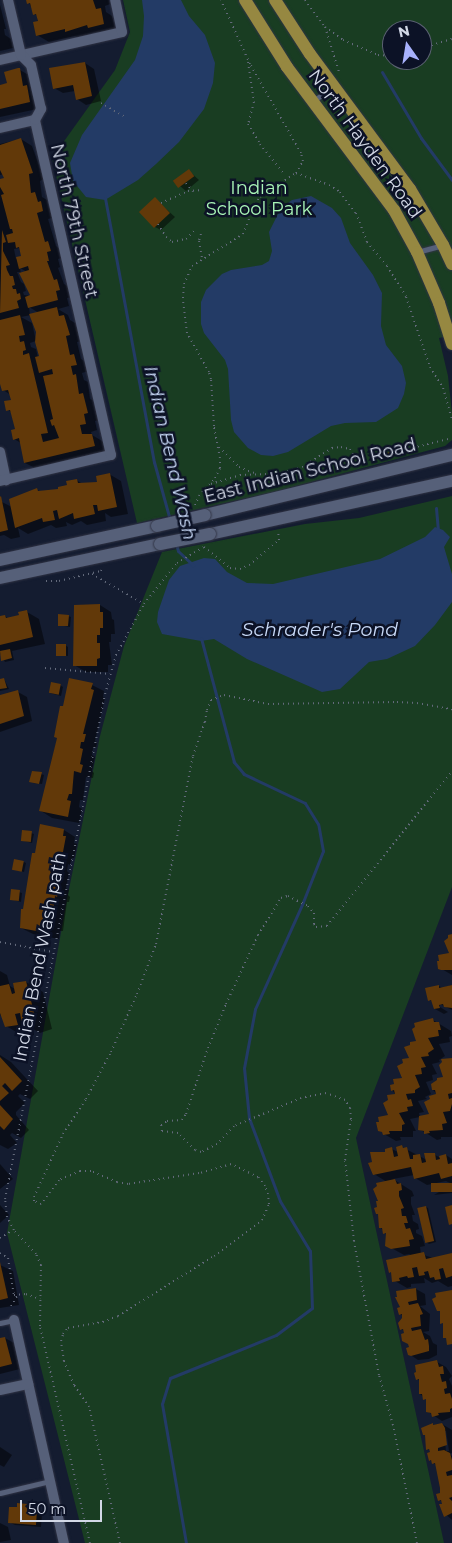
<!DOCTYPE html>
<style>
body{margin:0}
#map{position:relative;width:452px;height:1543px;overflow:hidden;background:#141c30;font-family:Montserrat,sans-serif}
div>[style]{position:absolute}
.green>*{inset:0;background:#193d22}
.water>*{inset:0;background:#233b66}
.shadow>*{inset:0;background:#0007}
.stream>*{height:3px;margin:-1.5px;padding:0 1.5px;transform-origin:1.5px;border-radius:1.5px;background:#233b66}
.building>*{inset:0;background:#623909;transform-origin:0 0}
.path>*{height:2px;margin-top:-1px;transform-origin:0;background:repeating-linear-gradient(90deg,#636a7b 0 1px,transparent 0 5px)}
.roads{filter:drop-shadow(0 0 1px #313445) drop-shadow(0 0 1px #313445)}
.service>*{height:5px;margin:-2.5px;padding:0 2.5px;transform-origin:2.5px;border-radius:2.5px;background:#566079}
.minor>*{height:10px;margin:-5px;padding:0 5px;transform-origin:5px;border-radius:5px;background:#566079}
.secondary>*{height:12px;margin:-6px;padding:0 6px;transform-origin:6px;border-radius:6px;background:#566079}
.primary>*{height:12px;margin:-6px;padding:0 6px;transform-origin:6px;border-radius:6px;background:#968841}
.bridges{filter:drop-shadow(0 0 1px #313445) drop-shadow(0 0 1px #313445)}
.secondary-bridge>*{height:12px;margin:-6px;padding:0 6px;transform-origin:6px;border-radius:6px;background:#566079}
span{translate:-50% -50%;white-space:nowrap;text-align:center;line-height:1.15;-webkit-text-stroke:5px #0c1226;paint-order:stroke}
.street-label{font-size:18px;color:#d2d8e6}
.park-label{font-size:18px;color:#a9f5b7}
.water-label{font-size:19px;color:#c7d8f6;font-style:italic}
.north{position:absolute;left:382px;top:20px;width:50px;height:50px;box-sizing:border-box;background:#0c1226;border:1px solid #5b6173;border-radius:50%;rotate:347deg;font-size:14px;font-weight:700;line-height:20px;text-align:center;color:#d2d8e6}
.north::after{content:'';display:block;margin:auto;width:18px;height:22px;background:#a7b1fc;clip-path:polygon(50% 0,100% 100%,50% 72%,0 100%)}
.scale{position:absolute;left:20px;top:1500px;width:82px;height:22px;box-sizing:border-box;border:2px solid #d2d8e6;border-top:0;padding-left:6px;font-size:15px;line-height:18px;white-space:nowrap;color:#d2d8e6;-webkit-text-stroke:4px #0c1226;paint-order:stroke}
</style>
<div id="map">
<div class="green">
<div style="clip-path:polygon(evenodd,123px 0,452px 0,452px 335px,439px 338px,448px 376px,452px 413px,452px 440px,445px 446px,277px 491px,137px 523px,52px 158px,115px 70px,130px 32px,123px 0,392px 30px,422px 30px,422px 60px,392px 60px,392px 30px)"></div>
<div style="clip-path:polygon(452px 496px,452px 887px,356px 1138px,444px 1543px,85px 1543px,7px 1233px,67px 899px,100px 736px,124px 646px,162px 552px,305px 524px,359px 518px)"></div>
</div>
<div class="water">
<div style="clip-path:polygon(142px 0,181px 0,189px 16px,205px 35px,215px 63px,213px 83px,204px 109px,179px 142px,156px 164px,138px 180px,105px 200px,86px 197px,73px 181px,70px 163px,82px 135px,135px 60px,143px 36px,144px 16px)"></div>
<div style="clip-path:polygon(311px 196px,332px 208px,341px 218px,350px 243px,373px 275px,382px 293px,381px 326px,386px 345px,402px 366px,406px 383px,404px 394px,398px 408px,376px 422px,345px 423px,331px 426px,288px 452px,273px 456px,261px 455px,248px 448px,234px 432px,231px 420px,228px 369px,225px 360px,204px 333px,201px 324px,201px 302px,206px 290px,222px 274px,231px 270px,262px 265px,269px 261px,272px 251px,269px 232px,281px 208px,292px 200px)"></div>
<div style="clip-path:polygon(435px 527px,443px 530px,450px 537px,444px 547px,452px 574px,452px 602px,435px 625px,415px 646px,387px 659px,369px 662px,340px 689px,322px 692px,247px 659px,214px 639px,201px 641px,162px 634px,157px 622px,158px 612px,169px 580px,180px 566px,204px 558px,215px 559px,227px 572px,247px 583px,273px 584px,380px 559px,425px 537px)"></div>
</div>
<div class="shadow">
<div style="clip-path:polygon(28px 0,109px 0,110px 4px,105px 6px,106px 12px,112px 16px,116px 30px,100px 34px,96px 32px,78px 38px,75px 36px,49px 42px,37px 35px,38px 16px,34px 14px)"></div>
<div style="clip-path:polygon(0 5px,6px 29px,4px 29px,5px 35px,11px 39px,13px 48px,0 51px)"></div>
<div style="clip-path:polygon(85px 63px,94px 69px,101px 101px,86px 105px,77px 99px,75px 91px,63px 93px,54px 88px)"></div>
<div style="clip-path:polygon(20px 70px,32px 77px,42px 108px,0 117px,0 85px,9px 84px)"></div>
<div style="clip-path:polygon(evenodd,21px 139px,32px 146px,44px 179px,40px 181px,42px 197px,47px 200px,49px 207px,53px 210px,55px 217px,48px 219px,56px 246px,60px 249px,62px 258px,58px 259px,60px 267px,58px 268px,64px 284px,69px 287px,72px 297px,67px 298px,69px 306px,58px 309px,68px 315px,70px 320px,75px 323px,79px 333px,81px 341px,77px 342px,81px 359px,86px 362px,88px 371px,82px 373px,84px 380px,88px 382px,90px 399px,95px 401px,99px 420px,95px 421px,97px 430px,91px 432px,92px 435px,104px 442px,106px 453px,37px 469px,25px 463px,21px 443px,14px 439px,16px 430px,11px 412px,8px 410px,12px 401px,11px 395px,3px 390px,0 378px,0 180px,5px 179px,4px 174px,0 175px,0 144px,21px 139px,19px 248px,23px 257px,16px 259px,14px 249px,19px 248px,21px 139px,20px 268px,27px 272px,21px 274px,20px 268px,21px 139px,17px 272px,20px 272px,32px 296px,24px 295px,23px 292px,26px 291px,24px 284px,21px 282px,17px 272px,21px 139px,29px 307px,39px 313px,30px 315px,29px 307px,21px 139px,31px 315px,37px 332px,40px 357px,38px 358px,36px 349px,31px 347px,30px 343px,36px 341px,32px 323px,21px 317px,31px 315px)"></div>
<div style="clip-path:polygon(189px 171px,199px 180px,186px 191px,175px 182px)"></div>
<div style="clip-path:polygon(155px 199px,175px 217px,161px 230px,155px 227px)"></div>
<div style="clip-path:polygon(395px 451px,399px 454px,392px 457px,390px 456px)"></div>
<div style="clip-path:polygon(109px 474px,121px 481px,128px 514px,111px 517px,105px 513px,106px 521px,87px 525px,81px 521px,72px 525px,66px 522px,67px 526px,56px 528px,51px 525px,28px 534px,18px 528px,20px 537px,11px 539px,4px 535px,0 536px,0 501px,12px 507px,37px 490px,42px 492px,60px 490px,76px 480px,83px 484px,99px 483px)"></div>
<div style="clip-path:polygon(100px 605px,111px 612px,112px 619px,114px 620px,115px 634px,111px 634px,111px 642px,109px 642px,112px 665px,108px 665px,108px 672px,86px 672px,74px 665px)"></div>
<div style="clip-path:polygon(27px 612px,39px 619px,45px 644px,12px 651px,14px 660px,5px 662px,0 653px,0 617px,5px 616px,9px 619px,21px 616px)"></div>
<div style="clip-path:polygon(68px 616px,71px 617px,70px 627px,59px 625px)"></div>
<div style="clip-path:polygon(65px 645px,68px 647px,68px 656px,57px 655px)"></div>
<div style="clip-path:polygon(4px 679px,9px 689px,0 691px,0 680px)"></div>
<div style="clip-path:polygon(60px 685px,63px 687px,61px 696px,50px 693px)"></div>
<div style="clip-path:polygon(92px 685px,104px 691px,103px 697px,105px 698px,95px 741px,97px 742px,96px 748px,93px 748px,92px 755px,95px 757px,92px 771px,94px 773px,93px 778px,86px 777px,83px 800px,80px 800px,79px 807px,82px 809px,79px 823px,52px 818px,41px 811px,64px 708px)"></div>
<div style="clip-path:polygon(18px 692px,27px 697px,32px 721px,0 732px,0 696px)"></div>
<div style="clip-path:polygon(41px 774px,44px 775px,42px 784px,33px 783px)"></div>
<div style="clip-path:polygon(64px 830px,75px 837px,74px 843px,77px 844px,74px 858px,72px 858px,70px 865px,68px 864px,67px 871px,69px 873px,66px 888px,69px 890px,68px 895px,70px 897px,69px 902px,67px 902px,63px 931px,60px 931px,59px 939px,33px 934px,21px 928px,36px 855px)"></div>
<div style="clip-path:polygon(31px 833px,34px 834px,32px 843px,21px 840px)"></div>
<div style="clip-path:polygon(24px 862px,26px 863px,24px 872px,13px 869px)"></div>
<div style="clip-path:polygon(12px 890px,22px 893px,21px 902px,11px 899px)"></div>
<div style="clip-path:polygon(452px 935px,452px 975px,440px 968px,451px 954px)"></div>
<div style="clip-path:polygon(0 971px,7px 975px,10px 986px,15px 989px,26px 982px,43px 992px,52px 1029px,40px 1033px,33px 1029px,34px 1035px,25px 1037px,6px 1026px,3px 1017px,0 1015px)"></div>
<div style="clip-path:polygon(452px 985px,452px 1010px,440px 1004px,440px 1007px,448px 1012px,444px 1014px,435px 1009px,433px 1002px,430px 1000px,439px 986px,442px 988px)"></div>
<div style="clip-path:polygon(433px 1020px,451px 1031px,452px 1036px,449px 1037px,450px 1042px,439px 1044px,445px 1056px,439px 1060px,440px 1062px,432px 1064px,437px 1074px,432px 1075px,433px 1080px,426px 1082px,431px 1094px,425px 1097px,427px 1099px,418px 1101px,424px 1112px,419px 1113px,420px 1117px,431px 1115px,438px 1095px,433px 1090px,444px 1077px,452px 1059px,452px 1137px,441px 1137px,441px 1139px,437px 1140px,426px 1133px,419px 1129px,420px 1117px,410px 1119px,416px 1131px,413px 1131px,413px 1137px,400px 1137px,401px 1140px,396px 1141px,384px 1134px,396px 1095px,392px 1090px,403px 1079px,417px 1041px)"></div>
<div style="clip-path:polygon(0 1055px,11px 1062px,38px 1091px,30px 1099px,20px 1094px,18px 1096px,25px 1103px,16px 1112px,16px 1115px,29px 1130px,21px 1138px,12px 1133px,10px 1135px,17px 1143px,8px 1149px,0 1145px)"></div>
<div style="clip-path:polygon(402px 1147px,427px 1160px,435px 1155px,439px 1157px,446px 1155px,452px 1159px,452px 1184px,446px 1181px,427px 1185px,415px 1178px,414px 1175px,393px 1179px,412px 1191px,414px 1196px,411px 1197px,411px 1204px,415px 1215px,412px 1215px,413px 1221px,418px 1224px,419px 1229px,416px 1230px,416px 1233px,422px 1236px,425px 1246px,420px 1247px,421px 1254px,433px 1258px,452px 1254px,452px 1286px,448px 1287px,438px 1281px,432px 1283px,424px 1278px,425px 1283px,411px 1284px,411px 1287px,407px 1288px,395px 1281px,410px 1254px,404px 1255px,386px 1245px,387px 1235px,380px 1227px,380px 1202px,387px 1182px,374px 1174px,387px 1153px,392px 1149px,398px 1152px)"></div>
<div style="clip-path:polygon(0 1164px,13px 1179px,0 1189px)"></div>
<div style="clip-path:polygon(452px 1184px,452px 1193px,434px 1195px)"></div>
<div style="clip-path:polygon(0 1205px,9px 1215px,0 1223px)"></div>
<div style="clip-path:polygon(426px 1207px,428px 1208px,436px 1242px,429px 1244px,426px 1242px)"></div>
<div style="clip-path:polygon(0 1265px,13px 1271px,19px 1305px,0 1308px)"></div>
<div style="clip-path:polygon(416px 1289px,425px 1294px,426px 1305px,420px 1306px,430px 1314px,429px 1331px,423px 1332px,430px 1336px,433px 1343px,437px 1345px,437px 1355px,429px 1359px,418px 1360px,409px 1354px,409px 1343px,405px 1331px,401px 1329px,403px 1316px,400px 1314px)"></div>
<div style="clip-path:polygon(5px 1338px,14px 1343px,20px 1369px,0 1374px,0 1339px)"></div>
<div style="clip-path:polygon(437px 1362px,446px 1367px,452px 1376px,449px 1379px,452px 1386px,452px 1417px,442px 1421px,427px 1411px,427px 1400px,420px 1394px,420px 1381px,417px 1379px)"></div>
<div style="clip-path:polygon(evenodd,442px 1424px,452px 1430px,452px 1453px,449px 1454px,452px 1456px,452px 1520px,442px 1511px,440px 1505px,443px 1504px,443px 1502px,439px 1500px,442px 1488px,436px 1465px,430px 1460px,433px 1452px,428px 1449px,427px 1436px,424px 1434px,433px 1425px,442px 1424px,444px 1431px,446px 1431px,449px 1451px,446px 1451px,444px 1431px)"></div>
<div style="clip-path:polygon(0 1447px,12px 1455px,4px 1467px,0 1465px)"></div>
<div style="clip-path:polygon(27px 1505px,33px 1508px,32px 1511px,42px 1514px,41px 1527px,15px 1525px,9px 1522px,18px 1509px)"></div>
<div style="clip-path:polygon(0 1523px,8px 1527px,11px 1540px,0 1542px)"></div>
</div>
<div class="stream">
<div style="left:382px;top:72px;width:77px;rotate:59.4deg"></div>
<div style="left:421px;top:138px;width:52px;rotate:53.6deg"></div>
<div style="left:105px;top:198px;width:269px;rotate:79.5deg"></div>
<div style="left:154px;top:462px;width:60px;rotate:74.6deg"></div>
<div style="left:436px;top:508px;width:21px;rotate:85deg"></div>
<div style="left:176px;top:543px;width:8px;rotate:76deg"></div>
<div style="left:178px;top:551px;width:21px;rotate:43deg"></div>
<div style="left:186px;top:1543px;width:141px;rotate:-99.8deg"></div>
<div style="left:162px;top:1404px;width:27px;rotate:-73deg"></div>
<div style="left:170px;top:1378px;width:114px;rotate:-22.1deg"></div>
<div style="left:276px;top:1335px;width:45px;rotate:-36.9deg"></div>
<div style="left:312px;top:1308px;width:57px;rotate:-92deg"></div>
<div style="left:310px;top:1251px;width:58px;rotate:-121deg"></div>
<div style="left:280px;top:1201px;width:89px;rotate:-110.5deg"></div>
<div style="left:249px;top:1118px;width:50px;rotate:-95.7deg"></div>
<div style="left:244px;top:1068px;width:60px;rotate:-79.4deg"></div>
<div style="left:255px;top:1009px;width:117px;rotate:-65.8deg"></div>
<div style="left:303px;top:902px;width:55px;rotate:-68.6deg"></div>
<div style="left:323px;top:851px;width:27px;rotate:-100deg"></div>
<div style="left:318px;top:824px;width:25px;rotate:-122deg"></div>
<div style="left:305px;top:803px;width:68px;rotate:-154.6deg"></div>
<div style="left:244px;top:774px;width:16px;rotate:-130deg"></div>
<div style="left:234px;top:762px;width:128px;rotate:-104.9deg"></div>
</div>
<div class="building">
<div style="clip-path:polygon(26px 0,93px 0,96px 9px,101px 8px,104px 24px,88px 28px,87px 25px,65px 32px,65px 29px,36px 36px,33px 22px,38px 21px,36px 14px,33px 15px,30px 3px,27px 4px)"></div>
<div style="clip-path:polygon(85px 62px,92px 96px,76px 100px,73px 85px,53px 89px,49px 68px)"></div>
<div style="clip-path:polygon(18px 68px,20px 68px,23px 86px,27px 85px,30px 102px,0 109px,0 85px,7px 83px,4px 72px)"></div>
<div style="clip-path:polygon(21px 138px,33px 173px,29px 174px,31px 193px,35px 192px,38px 202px,41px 201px,43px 211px,37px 213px,45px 242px,48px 241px,51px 251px,47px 252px,49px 261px,47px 261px,54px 280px,57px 279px,60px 290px,56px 291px,58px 300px,28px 308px,25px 297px,30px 295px,19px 273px,29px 270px,28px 266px,19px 269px,16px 257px,21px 256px,19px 247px,16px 248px,15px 242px,8px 243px,6px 235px,13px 233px,12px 229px,10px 229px,1px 195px,4px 194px,0 187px,0 179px,4px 178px,0 170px,0 145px)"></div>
<div style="left:189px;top:169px;width:9px;height:20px;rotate:54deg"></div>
<div style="left:155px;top:197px;width:22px;height:22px;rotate:47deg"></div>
<div style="clip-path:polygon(2px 230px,6px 242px,3px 243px,3px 251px,10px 265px,6px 266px,7px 270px,10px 276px,13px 276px,15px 285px,12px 286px,13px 289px,16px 289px,17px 294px,20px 293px,21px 299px,17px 301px,19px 308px,0 313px)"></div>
<div style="clip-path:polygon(57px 307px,59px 316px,64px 315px,70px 335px,66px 336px,70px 355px,74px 354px,77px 365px,71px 366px,73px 375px,76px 374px,79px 394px,83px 393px,88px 413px,84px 414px,86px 424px,80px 425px,82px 434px,92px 434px,95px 446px,24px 463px,19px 438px,13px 440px,11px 430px,15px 429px,10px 410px,6px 411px,4px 401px,11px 400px,8px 390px,2px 391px,0 384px,0 320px,20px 315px,25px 335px,19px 336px,20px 342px,24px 341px,26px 350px,23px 351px,23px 355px,29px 353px,48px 433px,41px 434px,43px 442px,59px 438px,54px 425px,52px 426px,50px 420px,53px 419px,43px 376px,53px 374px,52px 369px,39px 373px,35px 357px,39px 356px,35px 342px,36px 332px,29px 314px)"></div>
<div style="clip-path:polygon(395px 450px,397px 453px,389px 457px,387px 453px)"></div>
<div style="clip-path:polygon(110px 473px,117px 507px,98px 511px,97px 505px,93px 505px,95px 514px,74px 519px,73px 513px,59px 519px,57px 510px,53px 511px,55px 520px,43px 522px,42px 518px,15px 528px,9px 499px,37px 488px,38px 491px,58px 489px,58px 487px,67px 485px,66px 481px,77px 479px,78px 483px,97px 482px,96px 476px)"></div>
<div style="clip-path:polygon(1px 496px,8px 530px,0 532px,0 497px)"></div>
<div style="clip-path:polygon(100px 604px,100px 612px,103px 612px,103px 628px,100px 628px,100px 635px,97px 635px,97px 643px,100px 643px,100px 658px,97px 659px,97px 666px,73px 666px,74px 605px)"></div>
<div style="clip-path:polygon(27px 610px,33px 637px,0 645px,0 616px,5px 615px,6px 618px,19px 615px,18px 612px)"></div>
<div style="clip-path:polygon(58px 614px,69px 615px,68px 626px,58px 626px)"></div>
<div style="left:56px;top:644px;width:10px;height:12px"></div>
<div style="clip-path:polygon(10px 649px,12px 658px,1px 661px,0 651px)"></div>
<div style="clip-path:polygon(4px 678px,7px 688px,0 689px,0 679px)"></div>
<div style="clip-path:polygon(69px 678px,93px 683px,91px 689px,94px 690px,83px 734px,86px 734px,84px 742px,81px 742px,80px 748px,83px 749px,80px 764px,83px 765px,81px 773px,74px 771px,72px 794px,69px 794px,67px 800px,71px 801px,68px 817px,39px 811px,57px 738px,54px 737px,60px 706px,63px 706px)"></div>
<div style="left:51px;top:682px;width:10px;height:11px;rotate:11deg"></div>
<div style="clip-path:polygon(18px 690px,24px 716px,0 724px,0 695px)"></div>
<div style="clip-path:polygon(32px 771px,42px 772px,39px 784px,29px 782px)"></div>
<div style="clip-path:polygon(40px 824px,64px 829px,63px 836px,66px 836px,63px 852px,60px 852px,59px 859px,56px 859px,55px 864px,58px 865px,54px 881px,57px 882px,56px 888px,59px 889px,57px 897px,55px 896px,52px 925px,48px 925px,47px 933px,20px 928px,21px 909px,23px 909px,32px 853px,35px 853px)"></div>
<div style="left:22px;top:830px;width:10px;height:11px;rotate:6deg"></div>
<div style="left:14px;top:859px;width:10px;height:11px;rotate:11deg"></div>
<div style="left:11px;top:889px;width:9px;height:11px;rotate:6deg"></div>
<div style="clip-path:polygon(452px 934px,452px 970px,441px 970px,438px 969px,437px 961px,439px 961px,438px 955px,449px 953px,444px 941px,448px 938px,448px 935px)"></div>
<div style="clip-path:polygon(26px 981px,36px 1020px,22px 1024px,20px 1013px,15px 1014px,18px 1025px,5px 1027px,0 1013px,0 986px,9px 984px,12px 994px,15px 993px,13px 983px)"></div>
<div style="clip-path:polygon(439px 985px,439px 988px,452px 985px,452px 1008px,444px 1007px,443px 1004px,439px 1005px,440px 1008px,434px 1009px,431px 1000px,428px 1001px,425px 988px)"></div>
<div style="clip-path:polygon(433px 1018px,434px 1022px,439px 1022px,441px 1030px,438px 1030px,439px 1036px,428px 1038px,434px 1049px,428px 1053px,429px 1056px,421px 1057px,426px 1067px,421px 1068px,422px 1074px,415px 1075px,420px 1087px,415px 1090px,415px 1093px,406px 1094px,408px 1100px,411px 1099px,413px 1106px,407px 1107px,408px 1111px,399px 1113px,405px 1124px,402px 1125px,402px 1131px,389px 1131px,390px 1134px,383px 1135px,382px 1132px,378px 1131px,376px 1122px,379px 1122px,378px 1117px,388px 1115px,383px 1103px,388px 1100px,387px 1095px,395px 1094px,394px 1090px,391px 1091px,390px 1085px,394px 1084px,393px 1079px,402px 1078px,397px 1066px,403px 1063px,402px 1059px,409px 1058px,404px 1047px,410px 1045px,410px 1042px,416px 1041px,412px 1029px,415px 1027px,414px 1023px)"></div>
<div style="clip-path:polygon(0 1057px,22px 1081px,12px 1091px,5px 1083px,2px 1086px,9px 1093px,0 1101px)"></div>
<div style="clip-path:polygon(452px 1058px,452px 1093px,448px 1094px,449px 1099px,452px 1098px,452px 1104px,450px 1111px,443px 1112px,447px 1123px,442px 1124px,443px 1130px,429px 1131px,430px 1133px,424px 1134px,424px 1131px,418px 1130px,419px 1116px,429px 1114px,424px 1102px,430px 1099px,429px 1096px,436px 1094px,435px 1090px,432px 1090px,431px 1084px,437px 1080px,437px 1078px,443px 1077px,439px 1065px,442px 1062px,441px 1059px)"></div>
<div style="clip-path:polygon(0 1105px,13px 1119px,4px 1130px,0 1126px)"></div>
<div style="clip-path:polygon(402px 1145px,403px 1148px,407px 1147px,410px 1159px,413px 1159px,413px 1155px,420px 1154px,422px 1163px,426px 1162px,424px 1153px,435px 1153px,436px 1160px,440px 1159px,439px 1156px,446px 1154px,448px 1164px,452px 1163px,452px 1176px,441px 1179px,439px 1173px,414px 1179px,411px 1167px,373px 1175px,368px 1163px,372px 1162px,370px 1152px,385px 1152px,385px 1149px,392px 1147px,394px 1157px,398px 1156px,396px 1147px)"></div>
<div style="clip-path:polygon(395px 1179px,397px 1184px,401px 1183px,402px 1190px,399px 1191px,399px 1196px,404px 1208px,401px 1209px,402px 1216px,406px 1216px,408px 1223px,404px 1223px,406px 1229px,410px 1228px,414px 1239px,409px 1240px,410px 1246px,391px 1249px,385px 1246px,386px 1233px,383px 1234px,382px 1228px,379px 1228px,378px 1214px,376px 1214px,374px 1208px,377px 1207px,376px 1201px,378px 1201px,373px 1189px,377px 1186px,376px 1183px)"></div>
<div style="left:452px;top:1183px;width:9px;height:21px;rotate:90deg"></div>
<div style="clip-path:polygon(452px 1205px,452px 1224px,449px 1225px,445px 1207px)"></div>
<div style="left:426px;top:1206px;width:36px;height:9px;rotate:77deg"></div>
<div style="clip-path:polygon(424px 1252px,426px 1259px,452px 1253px,452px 1276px,446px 1278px,443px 1268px,439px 1269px,441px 1279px,435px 1280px,434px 1277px,430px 1278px,428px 1271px,424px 1272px,425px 1275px,419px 1276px,417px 1267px,412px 1268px,414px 1277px,408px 1278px,407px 1276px,399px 1278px,400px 1281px,392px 1282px,391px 1272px,389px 1273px,386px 1260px)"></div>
<div style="clip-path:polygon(0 1262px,8px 1298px,0 1300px)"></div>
<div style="clip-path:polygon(416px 1288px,417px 1300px,408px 1302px,409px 1305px,418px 1303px,423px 1314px,420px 1315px,421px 1326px,411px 1328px,412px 1331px,421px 1329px,425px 1340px,428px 1339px,429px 1346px,429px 1351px,411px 1356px,408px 1355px,406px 1348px,409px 1347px,408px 1344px,402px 1341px,401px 1334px,404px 1333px,403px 1329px,400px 1330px,398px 1323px,402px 1318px,402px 1314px,399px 1315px,397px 1308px,400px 1307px,395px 1297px,397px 1297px,396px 1291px)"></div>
<div style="clip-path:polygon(452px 1290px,452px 1344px,447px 1345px,446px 1338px,443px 1338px,443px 1323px,440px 1324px,440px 1311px,437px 1311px,432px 1299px,436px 1297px,435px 1293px)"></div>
<div style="clip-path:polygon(5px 1337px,12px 1364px,0 1367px,0 1338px)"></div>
<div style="clip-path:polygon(437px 1360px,439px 1367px,443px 1366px,444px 1374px,440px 1374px,442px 1382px,446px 1381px,447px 1388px,444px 1389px,445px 1394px,450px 1393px,452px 1399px,452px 1408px,450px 1409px,450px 1412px,438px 1413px,439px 1415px,432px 1417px,431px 1413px,426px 1412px,426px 1399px,423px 1400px,422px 1394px,419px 1394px,419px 1379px,416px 1380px,414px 1373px,416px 1372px,415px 1365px)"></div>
<div style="clip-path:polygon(433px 1423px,433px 1425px,442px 1423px,445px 1428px,447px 1445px,438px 1448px,438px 1451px,444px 1450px,450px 1453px,452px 1460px,452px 1470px,446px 1472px,447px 1476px,452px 1475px,452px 1497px,449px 1498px,452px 1501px,452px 1513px,444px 1517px,439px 1504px,442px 1504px,441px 1500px,438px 1501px,436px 1494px,440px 1493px,440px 1488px,435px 1463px,432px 1464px,431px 1460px,429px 1461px,427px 1453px,430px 1452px,429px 1449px,426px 1450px,425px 1435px,423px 1435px,421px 1428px)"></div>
<div style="clip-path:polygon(17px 1503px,27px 1504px,27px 1509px,37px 1510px,36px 1525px,8px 1523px,9px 1507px,17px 1507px)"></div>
</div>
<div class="path">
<div style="left:305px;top:0;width:34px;rotate:53deg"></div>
<div style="left:325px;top:27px;width:22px;rotate:36deg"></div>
<div style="left:343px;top:40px;width:38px;rotate:23deg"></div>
<div style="left:378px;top:55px;width:14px;rotate:4deg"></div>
<div style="left:325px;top:27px;width:47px;rotate:72.7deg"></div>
<div style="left:422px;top:48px;width:31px;rotate:-17deg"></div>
<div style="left:248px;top:62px;width:40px;rotate:81.5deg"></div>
<div style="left:254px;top:102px;width:23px;rotate:105deg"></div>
<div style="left:248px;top:124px;width:23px;rotate:59deg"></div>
<div style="left:260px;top:144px;width:38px;rotate:51deg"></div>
<div style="left:101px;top:103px;width:28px;rotate:30deg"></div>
<div style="left:296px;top:173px;width:35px;rotate:20deg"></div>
<div style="left:329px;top:185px;width:13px;rotate:32deg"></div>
<div style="left:340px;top:192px;width:26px;rotate:53deg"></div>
<div style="left:356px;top:213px;width:31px;rotate:69deg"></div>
<div style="left:367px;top:242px;width:31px;rotate:50deg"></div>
<div style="left:387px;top:266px;width:36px;rotate:58deg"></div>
<div style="left:406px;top:297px;width:74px;rotate:71.1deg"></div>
<div style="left:430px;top:367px;width:25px;rotate:58deg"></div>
<div style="left:443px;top:388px;width:33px;rotate:74deg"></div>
<div style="left:186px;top:183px;width:11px;rotate:49deg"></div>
<div style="left:161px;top:203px;width:30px;rotate:-24deg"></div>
<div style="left:188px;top:191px;width:15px;rotate:-4deg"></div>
<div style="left:158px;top:224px;width:15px;rotate:58deg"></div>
<div style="left:166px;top:237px;width:8px;rotate:40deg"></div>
<div style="left:172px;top:242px;width:14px;rotate:-12deg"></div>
<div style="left:186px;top:239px;width:13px;rotate:-45deg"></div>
<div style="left:201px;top:234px;width:7px;rotate:106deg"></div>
<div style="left:199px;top:241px;width:17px;rotate:80deg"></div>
<div style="left:219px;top:447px;width:28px;rotate:45deg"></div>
<div style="left:239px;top:467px;width:16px;rotate:22deg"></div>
<div style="left:393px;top:456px;width:17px;rotate:-25deg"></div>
<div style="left:408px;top:449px;width:45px;rotate:-14deg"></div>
<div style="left:211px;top:484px;width:30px;rotate:-17deg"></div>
<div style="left:240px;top:475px;width:38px;rotate:-2deg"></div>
<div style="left:278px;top:474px;width:25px;rotate:-16deg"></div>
<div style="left:302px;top:467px;width:36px;rotate:-32deg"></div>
<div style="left:332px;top:448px;width:9px;rotate:-6deg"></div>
<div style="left:341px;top:447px;width:9px;rotate:13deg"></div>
<div style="left:350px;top:449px;width:17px;rotate:59deg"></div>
<div style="left:359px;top:464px;width:6px;rotate:-9deg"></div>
<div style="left:195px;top:505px;width:10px;rotate:-66deg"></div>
<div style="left:199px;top:496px;width:24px;rotate:-48deg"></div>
<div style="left:215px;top:478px;width:11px;rotate:-63deg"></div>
<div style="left:220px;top:468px;width:10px;rotate:-90deg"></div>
<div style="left:220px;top:458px;width:33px;rotate:-101deg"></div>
<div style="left:214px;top:426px;width:47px;rotate:-93.7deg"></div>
<div style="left:211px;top:379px;width:7px;rotate:-106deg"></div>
<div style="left:209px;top:372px;width:45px;rotate:-119.4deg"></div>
<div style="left:187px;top:333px;width:35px;rotate:-97deg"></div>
<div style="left:183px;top:298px;width:14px;rotate:-86deg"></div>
<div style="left:184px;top:284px;width:20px;rotate:-66deg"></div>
<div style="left:192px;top:266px;width:60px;rotate:-32.1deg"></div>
<div style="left:243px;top:234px;width:32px;rotate:-68deg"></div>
<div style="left:255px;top:204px;width:9px;rotate:-54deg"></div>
<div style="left:260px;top:197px;width:43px;rotate:-33.7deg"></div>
<div style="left:296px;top:173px;width:14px;rotate:-60deg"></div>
<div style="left:303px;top:161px;width:8px;rotate:-104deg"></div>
<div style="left:301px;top:153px;width:103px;rotate:-119.8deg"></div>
<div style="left:250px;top:64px;width:70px;rotate:-114.4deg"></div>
<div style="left:204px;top:547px;width:33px;rotate:39deg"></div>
<div style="left:230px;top:568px;width:10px;rotate:6deg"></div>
<div style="left:240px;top:569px;width:10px;rotate:-24deg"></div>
<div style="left:249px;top:565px;width:39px;rotate:-40deg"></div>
<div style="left:279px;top:540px;width:9px;rotate:-96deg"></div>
<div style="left:92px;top:574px;width:60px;rotate:30deg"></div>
<div style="left:46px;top:581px;width:13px"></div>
<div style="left:59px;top:581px;width:43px;rotate:-13.4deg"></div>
<div style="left:101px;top:571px;width:4px;rotate:-56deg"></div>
<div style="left:45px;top:668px;width:65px;rotate:5.3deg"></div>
<div style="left:0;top:942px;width:54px;rotate:10.7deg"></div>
<div style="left:0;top:1238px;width:15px;rotate:-32deg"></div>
<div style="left:0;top:1253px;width:9px;rotate:32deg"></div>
<div style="left:8px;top:1258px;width:37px;rotate:81deg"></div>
<div style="left:14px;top:1295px;width:12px;rotate:-5deg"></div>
<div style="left:26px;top:1294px;width:15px;rotate:20deg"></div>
<div style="left:11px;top:1306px;width:12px;rotate:-59deg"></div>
<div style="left:90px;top:1543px;width:223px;rotate:-103deg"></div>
<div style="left:40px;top:1326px;width:61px;rotate:-89.1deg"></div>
<div style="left:41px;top:1265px;width:12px;rotate:-114deg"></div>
<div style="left:36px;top:1254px;width:33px;rotate:-133deg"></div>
<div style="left:14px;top:1230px;width:15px;rotate:-118deg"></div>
<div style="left:7px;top:1217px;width:18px;rotate:-96deg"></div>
<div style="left:5px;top:1199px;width:515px;rotate:-78.8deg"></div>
<div style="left:105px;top:694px;width:41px;rotate:-74.2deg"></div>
<div style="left:116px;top:655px;width:58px;rotate:-61.2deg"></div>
<div style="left:144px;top:604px;width:53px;rotate:-51.2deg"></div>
<div style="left:177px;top:563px;width:31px;rotate:-31deg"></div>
<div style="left:120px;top:1543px;width:139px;rotate:-102.8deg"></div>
<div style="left:89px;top:1407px;width:27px;rotate:-124deg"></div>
<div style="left:74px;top:1385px;width:26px;rotate:-113deg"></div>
<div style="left:64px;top:1361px;width:20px;rotate:-99deg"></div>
<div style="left:61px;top:1341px;width:7px;rotate:-74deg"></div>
<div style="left:63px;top:1334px;width:8px;rotate:-50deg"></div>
<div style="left:68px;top:1328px;width:36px;rotate:-10deg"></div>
<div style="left:103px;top:1322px;width:16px;rotate:-22deg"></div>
<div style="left:118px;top:1316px;width:113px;rotate:-32deg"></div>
<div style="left:214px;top:1256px;width:60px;rotate:-36.9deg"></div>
<div style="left:262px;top:1220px;width:17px;rotate:-66deg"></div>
<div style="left:269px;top:1204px;width:10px;rotate:-96deg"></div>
<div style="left:268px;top:1194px;width:9px;rotate:-111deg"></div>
<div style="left:265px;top:1186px;width:11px;rotate:-128deg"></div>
<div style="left:258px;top:1177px;width:30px;rotate:-154deg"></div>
<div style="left:231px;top:1164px;width:33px;rotate:164deg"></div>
<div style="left:199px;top:1173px;width:72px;rotate:171.2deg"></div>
<div style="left:128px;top:1184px;width:11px;rotate:-170deg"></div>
<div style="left:117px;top:1182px;width:28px;rotate:-157deg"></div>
<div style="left:91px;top:1171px;width:11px;rotate:180deg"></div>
<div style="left:80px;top:1171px;width:23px;rotate:157deg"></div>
<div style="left:59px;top:1180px;width:30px;rotate:127deg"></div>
<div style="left:41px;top:1204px;width:8px;rotate:-157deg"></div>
<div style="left:34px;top:1201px;width:4px;rotate:-90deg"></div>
<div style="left:34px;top:1197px;width:69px;rotate:-65.3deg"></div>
<div style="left:63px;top:1134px;width:42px;rotate:-56.7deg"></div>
<div style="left:86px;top:1099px;width:53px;rotate:-62deg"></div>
<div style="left:111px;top:1052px;width:64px;rotate:-65.9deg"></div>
<div style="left:137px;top:994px;width:53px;rotate:-69.2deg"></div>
<div style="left:156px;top:944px;width:192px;rotate:-78.9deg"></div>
<div style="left:193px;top:756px;width:36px;rotate:-71deg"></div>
<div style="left:205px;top:722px;width:12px;rotate:-81deg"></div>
<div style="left:207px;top:710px;width:11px;rotate:-68deg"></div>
<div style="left:211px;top:700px;width:14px;rotate:-21deg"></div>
<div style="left:224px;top:695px;width:45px;rotate:11.6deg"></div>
<div style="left:268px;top:704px;width:129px;rotate:-0.9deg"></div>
<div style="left:397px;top:702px;width:20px;rotate:3deg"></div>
<div style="left:417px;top:703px;width:36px;rotate:10deg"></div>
<div style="left:417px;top:1543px;width:120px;rotate:-101.5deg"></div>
<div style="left:393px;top:1425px;width:52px;rotate:-105.6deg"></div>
<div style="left:379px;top:1375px;width:136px;rotate:-100.6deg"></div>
<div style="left:354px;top:1241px;width:81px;rotate:-96.3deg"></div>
<div style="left:345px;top:1160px;width:41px;rotate:-81.7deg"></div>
<div style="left:351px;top:1119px;width:11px;rotate:-95deg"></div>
<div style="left:350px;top:1108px;width:9px;rotate:-122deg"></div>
<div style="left:345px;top:1100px;width:20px;rotate:-160deg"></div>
<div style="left:326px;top:1093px;width:25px;rotate:169deg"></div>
<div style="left:301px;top:1098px;width:73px;rotate:157.3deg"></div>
<div style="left:234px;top:1126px;width:25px;rotate:133deg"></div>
<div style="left:217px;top:1144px;width:18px;rotate:153deg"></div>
<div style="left:201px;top:1152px;width:6px;rotate:-162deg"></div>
<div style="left:195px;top:1150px;width:24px;rotate:-135deg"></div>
<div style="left:178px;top:1133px;width:16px;rotate:-173deg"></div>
<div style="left:162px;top:1131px;width:6px;rotate:-99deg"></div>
<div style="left:161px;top:1125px;width:7px;rotate:-34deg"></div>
<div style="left:167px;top:1121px;width:15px;rotate:-4deg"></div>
<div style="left:182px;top:1120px;width:7px;rotate:-56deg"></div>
<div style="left:186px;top:1114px;width:70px;rotate:-71.6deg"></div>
<div style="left:208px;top:1048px;width:48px;rotate:-67.8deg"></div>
<div style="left:226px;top:1004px;width:76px;rotate:-65.1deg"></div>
<div style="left:258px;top:935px;width:44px;rotate:-58.1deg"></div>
<div style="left:281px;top:898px;width:7px;rotate:-16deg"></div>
<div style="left:288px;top:896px;width:22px;rotate:27deg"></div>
<div style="left:308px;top:906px;width:9px;rotate:49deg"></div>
<div style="left:314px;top:913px;width:11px;rotate:90deg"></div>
<div style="left:314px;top:924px;width:4px;rotate:56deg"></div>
<div style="left:316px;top:927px;width:11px;rotate:-5deg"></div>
<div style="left:327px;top:926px;width:199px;rotate:-51.1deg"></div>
</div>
<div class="roads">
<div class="service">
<div style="left:314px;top:100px;width:24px;rotate:-33deg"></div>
<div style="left:417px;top:252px;width:27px;rotate:-15deg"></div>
<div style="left:0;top:1323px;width:14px;rotate:-12deg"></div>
<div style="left:0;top:1493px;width:51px;rotate:-13.5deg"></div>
</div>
<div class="minor">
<div style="left:0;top:60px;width:125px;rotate:-12.9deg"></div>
<div style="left:122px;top:32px;width:33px;rotate:-102deg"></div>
<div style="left:0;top:128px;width:36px;rotate:-13deg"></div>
<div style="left:0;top:452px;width:29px;rotate:78deg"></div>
<div style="left:0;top:481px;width:114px;rotate:-13.2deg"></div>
<div style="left:111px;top:455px;width:344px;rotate:-102.8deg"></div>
<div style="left:35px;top:120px;width:13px;rotate:-61deg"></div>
<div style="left:41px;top:109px;width:45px;rotate:-102.8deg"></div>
<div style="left:31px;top:65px;width:14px;rotate:-135deg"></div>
<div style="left:21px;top:55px;width:57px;rotate:-103.3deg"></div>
<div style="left:14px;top:1320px;width:229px;rotate:77.4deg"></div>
<div style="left:0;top:1390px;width:29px;rotate:-12deg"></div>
</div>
<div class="secondary">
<div style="left:205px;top:515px;width:254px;rotate:-13.7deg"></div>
<div style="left:210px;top:534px;width:248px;rotate:-12.4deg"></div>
<div style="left:0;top:560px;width:161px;rotate:-12.2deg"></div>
<div style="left:0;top:578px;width:164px;rotate:-12deg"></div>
</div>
<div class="primary">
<div style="left:245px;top:0;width:79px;rotate:57.9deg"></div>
<div style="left:287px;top:67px;width:179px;rotate:53.2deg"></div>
<div style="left:394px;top:210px;width:48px;rotate:61.3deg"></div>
<div style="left:417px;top:252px;width:56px;rotate:66.7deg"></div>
<div style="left:439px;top:303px;width:43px;rotate:72.4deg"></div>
<div style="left:275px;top:0;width:64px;rotate:57.1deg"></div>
<div style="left:310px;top:54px;width:168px;rotate:53.5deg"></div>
<div style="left:410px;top:189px;width:65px;rotate:59.5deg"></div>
<div style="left:443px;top:245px;width:21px;rotate:65deg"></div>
</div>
</div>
<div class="bridges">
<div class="secondary-bridge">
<div style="left:157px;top:526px;width:49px;rotate:-12.9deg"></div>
<div style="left:160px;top:544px;width:51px;rotate:-11.3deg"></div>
</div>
</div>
<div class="street-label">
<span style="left:365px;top:144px;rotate:54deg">North Hayden Road</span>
<span style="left:74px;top:221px;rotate:77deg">North 79th Street</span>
<span style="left:310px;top:471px;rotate:-14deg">East Indian School Road</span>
<span style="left:40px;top:957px;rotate:-79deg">Indian Bend Wash path</span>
</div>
<div class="park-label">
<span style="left:259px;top:199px">Indian<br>School Park</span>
</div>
<div class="water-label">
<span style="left:170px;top:453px;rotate:77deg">Indian Bend Wash</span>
<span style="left:320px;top:630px">Schrader's Pond</span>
</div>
<div class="north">N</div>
<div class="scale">50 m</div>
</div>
